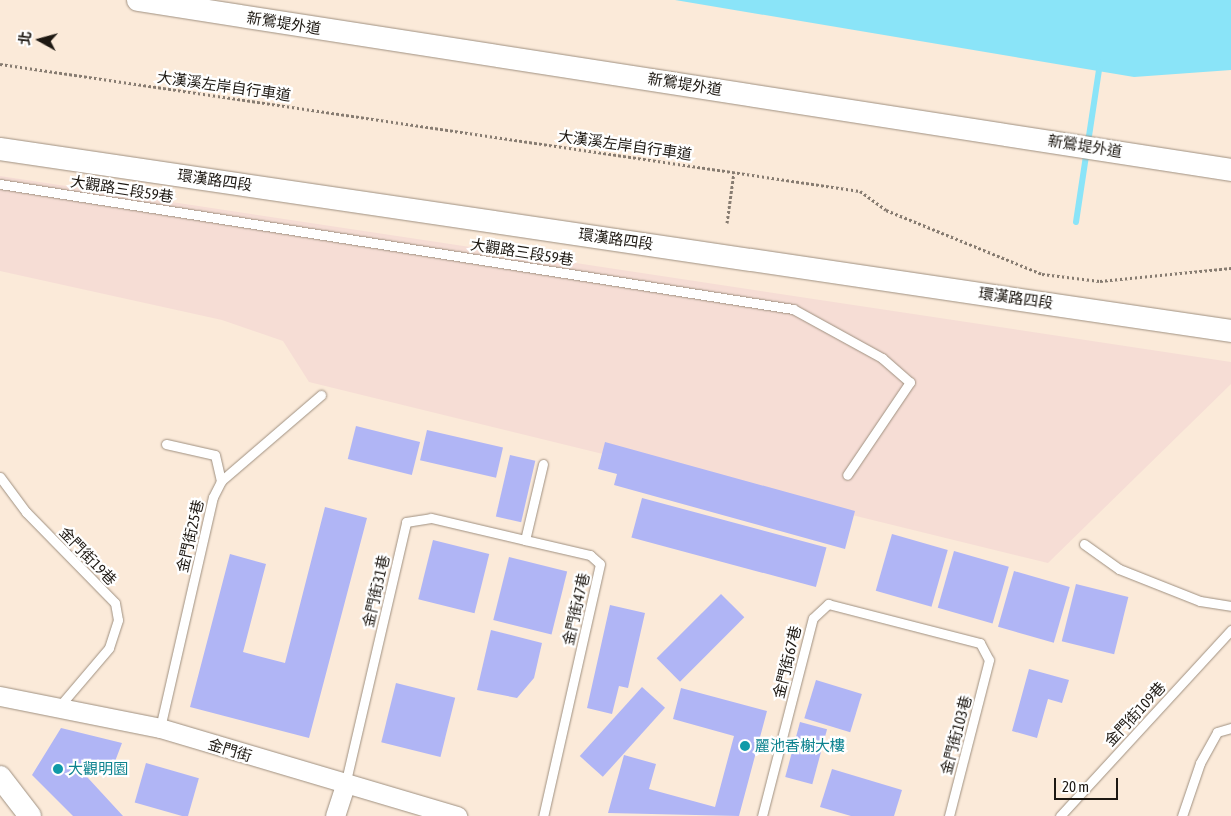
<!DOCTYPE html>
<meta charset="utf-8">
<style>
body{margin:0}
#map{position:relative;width:1231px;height:816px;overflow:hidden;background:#fbead9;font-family:"Asap Condensed","Noto Sans TC",sans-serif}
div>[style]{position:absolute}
.industrial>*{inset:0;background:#f6ddd5}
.water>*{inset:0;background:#8ae4f8}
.stream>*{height:6px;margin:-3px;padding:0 3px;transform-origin:3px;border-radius:3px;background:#8ae4f8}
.building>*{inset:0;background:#b0b5f5;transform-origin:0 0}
.path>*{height:3px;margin-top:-1.5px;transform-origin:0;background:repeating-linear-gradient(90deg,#877c71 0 2.5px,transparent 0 5px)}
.roads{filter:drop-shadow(0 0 1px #9f9080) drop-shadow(0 0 1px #9f9080)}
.service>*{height:9px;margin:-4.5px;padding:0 4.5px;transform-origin:4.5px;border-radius:4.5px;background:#fff}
.minor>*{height:19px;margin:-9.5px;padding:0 9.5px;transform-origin:9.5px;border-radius:9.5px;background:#fff}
.tertiary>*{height:22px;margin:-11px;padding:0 11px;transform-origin:11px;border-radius:11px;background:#fff}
.dots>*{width:14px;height:14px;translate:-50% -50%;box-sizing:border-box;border:2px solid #fff;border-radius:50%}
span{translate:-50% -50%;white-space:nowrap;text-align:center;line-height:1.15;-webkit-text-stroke:4.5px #fff;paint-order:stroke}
.street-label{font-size:15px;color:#1d1812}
.culture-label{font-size:15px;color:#0d838f}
.left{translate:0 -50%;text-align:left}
.north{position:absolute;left:15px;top:15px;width:50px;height:50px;-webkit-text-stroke:4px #fff;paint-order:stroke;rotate:277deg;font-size:14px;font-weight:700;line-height:20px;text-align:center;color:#1d1812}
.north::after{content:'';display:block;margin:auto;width:18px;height:22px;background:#1d1812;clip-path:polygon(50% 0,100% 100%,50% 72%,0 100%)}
.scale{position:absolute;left:1054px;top:778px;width:64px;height:22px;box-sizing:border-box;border:2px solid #1d1812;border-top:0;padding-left:6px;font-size:15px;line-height:18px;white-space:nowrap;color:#1d1812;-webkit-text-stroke:4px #fff;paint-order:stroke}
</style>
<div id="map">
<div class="industrial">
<div style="clip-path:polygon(0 176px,1231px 362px,1231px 384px,1048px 563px,309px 382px,283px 341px,222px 320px,0 271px)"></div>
</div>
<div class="water">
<div style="clip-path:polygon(675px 0,1231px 0,1231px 70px,1134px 77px)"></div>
</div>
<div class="stream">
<div style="left:1076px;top:222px;width:161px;rotate:-81.4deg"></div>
</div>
<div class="building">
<div style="left:356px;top:426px;width:66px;height:34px;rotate:14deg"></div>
<div style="left:427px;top:430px;width:78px;height:31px;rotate:13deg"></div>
<div style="clip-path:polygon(605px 442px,855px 511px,845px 549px,614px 485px,617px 474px,598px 469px)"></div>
<div style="left:510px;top:455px;width:26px;height:63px;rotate:13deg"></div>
<div style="left:642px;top:498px;width:191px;height:41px;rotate:15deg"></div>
<div style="clip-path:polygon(325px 507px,367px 518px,309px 738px,190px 707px,230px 554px,266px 564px,243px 652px,285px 663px)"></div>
<div style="left:892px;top:534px;width:58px;height:59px;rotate:16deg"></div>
<div style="left:433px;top:540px;width:58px;height:61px;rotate:14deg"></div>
<div style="left:954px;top:551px;width:57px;height:59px;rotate:16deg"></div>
<div style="left:509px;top:557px;width:60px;height:65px;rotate:14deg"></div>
<div style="left:1014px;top:571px;width:58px;height:58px;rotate:16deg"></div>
<div style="left:1076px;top:584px;width:54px;height:59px;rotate:14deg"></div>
<div style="left:721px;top:594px;width:33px;height:91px;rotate:45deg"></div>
<div style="clip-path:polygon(610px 605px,645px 613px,628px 688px,619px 686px,612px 714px,587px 708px)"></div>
<div style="clip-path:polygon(491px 630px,542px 643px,534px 678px,517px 698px,477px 690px)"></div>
<div style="clip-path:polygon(1029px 669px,1069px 680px,1062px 703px,1048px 699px,1037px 738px,1012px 731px)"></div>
<div style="left:816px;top:680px;width:48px;height:40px;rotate:17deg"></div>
<div style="left:396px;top:683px;width:61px;height:61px;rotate:14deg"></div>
<div style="left:642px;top:687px;width:31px;height:93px;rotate:42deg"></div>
<div style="clip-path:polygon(681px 688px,767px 711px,739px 816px,608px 813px,624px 755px,656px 764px,649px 789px,715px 807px,734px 736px,673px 719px)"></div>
<div style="left:800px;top:722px;width:28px;height:57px;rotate:15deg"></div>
<div style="clip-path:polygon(61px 728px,122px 743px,111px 772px,77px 766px,123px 816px,73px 816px,32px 775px)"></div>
<div style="left:146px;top:763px;width:55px;height:41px;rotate:16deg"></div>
<div style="clip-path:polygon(832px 769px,902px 790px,894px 816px,851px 816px,820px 807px)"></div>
</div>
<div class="path">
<div style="left:0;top:64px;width:869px;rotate:8.4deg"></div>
<div style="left:860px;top:191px;width:32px;rotate:36deg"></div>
<div style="left:886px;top:210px;width:169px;rotate:22.3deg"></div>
<div style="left:1042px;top:274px;width:58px;rotate:6.9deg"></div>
<div style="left:1100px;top:281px;width:132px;rotate:-5.7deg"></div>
<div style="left:727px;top:223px;width:51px;rotate:-82.2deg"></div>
</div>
<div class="roads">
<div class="service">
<div style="left:0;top:184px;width:803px;rotate:8.96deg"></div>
<div style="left:793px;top:309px;width:102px;rotate:28.8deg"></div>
<div style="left:882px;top:358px;width:37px;rotate:41deg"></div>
<div style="left:910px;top:382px;width:112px;rotate:124.1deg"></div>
<div style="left:166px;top:444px;width:50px;rotate:12.7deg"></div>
<div style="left:215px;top:455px;width:27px;rotate:77deg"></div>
<div style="left:543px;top:464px;width:78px;rotate:103.3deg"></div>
<div style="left:525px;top:540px;width:67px;rotate:13deg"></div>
<div style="left:590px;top:555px;width:13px;rotate:42deg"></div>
<div style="left:600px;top:564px;width:258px;rotate:102.7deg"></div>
<div style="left:0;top:477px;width:44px;rotate:53.4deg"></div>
<div style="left:26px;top:512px;width:127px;rotate:45.6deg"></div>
<div style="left:115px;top:603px;width:17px;rotate:80deg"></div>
<div style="left:118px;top:620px;width:29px;rotate:108deg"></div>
<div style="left:109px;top:648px;width:79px;rotate:130.4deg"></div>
<div style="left:1084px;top:544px;width:43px;rotate:35.5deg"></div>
<div style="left:1119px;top:569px;width:87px;rotate:21.6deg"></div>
<div style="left:1200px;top:601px;width:31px;rotate:9deg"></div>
<div style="left:160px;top:728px;width:237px;rotate:-77.1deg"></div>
<div style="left:213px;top:497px;width:18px;rotate:-63deg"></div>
<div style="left:221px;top:481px;width:132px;rotate:-40.7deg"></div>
<div style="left:345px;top:785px;width:270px;rotate:-76.9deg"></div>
<div style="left:406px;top:522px;width:25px;rotate:-9deg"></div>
<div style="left:431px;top:518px;width:97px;rotate:13.2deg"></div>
<div style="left:762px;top:816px;width:204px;rotate:-75.6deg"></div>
<div style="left:813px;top:618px;width:21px;rotate:-43deg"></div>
<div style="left:828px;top:604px;width:157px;rotate:14.4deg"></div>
<div style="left:980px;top:643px;width:19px;rotate:62deg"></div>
<div style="left:989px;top:660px;width:161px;rotate:104.4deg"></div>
<div style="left:1060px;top:816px;width:253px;rotate:-47.4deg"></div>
<div style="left:1182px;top:816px;width:56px;rotate:-71.2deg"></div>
<div style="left:1200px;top:763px;width:35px;rotate:-61deg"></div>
<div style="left:1217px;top:732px;width:15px;rotate:-16deg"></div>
</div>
<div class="minor">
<div style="left:0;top:696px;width:163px;rotate:11.3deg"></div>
<div style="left:160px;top:728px;width:310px;rotate:16.5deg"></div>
<div style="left:335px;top:816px;width:33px;rotate:-72deg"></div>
</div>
<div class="tertiary">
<div style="left:138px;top:0;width:1106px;rotate:8.84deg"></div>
<div style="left:0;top:149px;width:1244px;rotate:8.41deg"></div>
<div style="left:0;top:777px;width:49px;rotate:52.4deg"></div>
</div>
</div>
<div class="dots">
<div style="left:745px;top:746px;background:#0f9aa8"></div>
<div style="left:58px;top:769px;background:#0f9aa8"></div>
</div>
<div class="street-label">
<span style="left:284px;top:23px;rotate:9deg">新鶯堤外道</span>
<span style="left:685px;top:84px;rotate:9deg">新鶯堤外道</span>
<span style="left:224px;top:86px;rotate:8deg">大漢溪左岸自行車道</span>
<span style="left:625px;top:145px;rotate:8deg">大漢溪左岸自行車道</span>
<span style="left:1085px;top:146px;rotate:9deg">新鶯堤外道</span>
<span style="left:215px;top:180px;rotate:8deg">環漢路四段</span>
<span style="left:122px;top:189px;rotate:9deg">大觀路三段59巷</span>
<span style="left:616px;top:239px;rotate:8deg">環漢路四段</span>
<span style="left:522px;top:252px;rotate:9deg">大觀路三段59巷</span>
<span style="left:1016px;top:298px;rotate:8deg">環漢路四段</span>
<span style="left:190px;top:536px;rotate:-77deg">金門街25巷</span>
<span style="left:88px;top:556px;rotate:46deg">金門街19巷</span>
<span style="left:376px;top:591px;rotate:-77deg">金門街31巷</span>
<span style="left:576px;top:609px;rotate:-77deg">金門街47巷</span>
<span style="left:787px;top:662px;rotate:-76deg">金門街67巷</span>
<span style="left:1135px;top:714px;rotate:-47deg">金門街109巷</span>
<span style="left:956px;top:735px;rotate:-75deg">金門街103巷</span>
<span style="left:230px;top:750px;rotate:17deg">金門街</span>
</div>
<div class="culture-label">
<span class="left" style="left:755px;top:746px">麗池香榭大樓</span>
<span class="left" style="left:68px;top:769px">大觀明園</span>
</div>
<div class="north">北</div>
<div class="scale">20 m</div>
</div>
